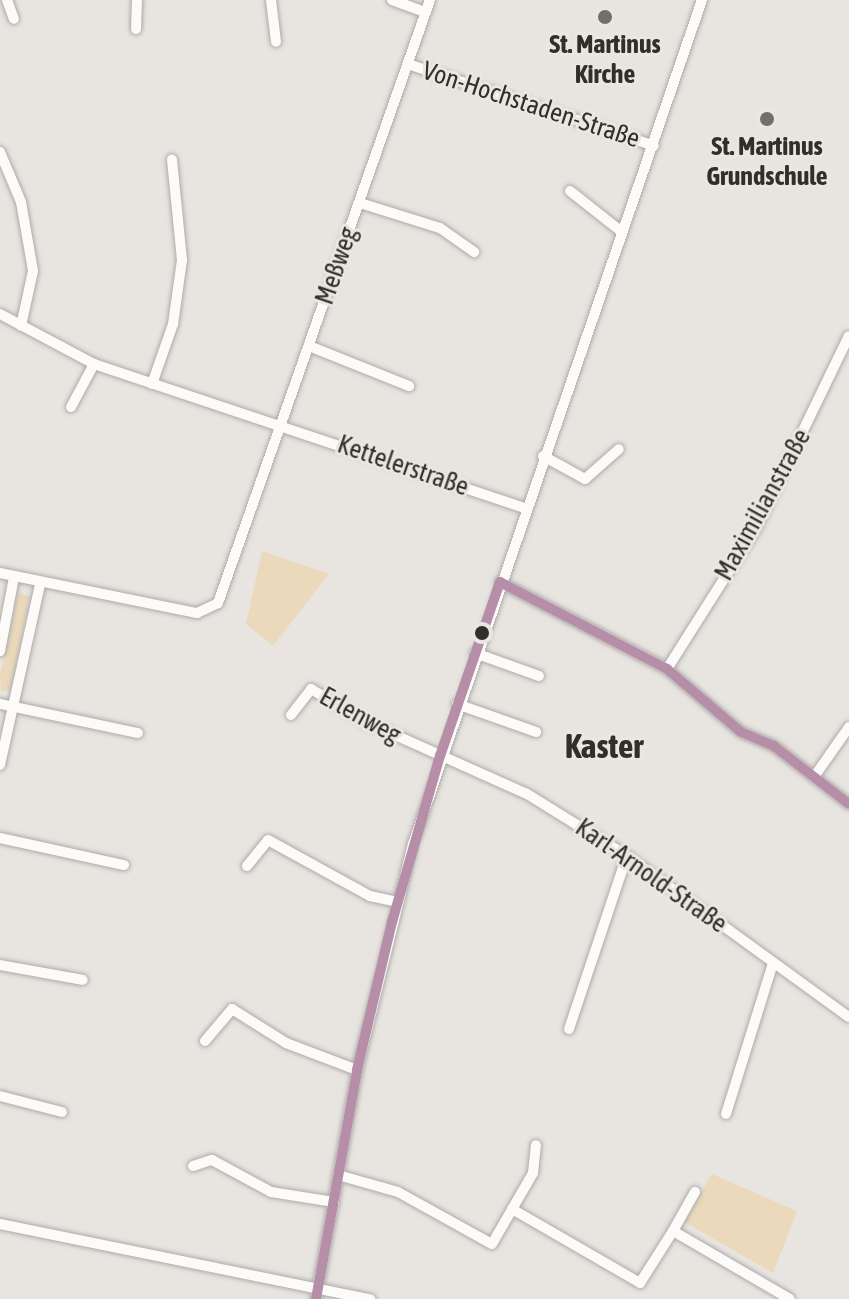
<!DOCTYPE html>
<meta charset="utf-8">
<style>
body{margin:0}
#map{position:relative;width:849px;height:1299px;overflow:hidden;background:#e8e5e1;font-family:"Asap Condensed",sans-serif}
div>[style]{position:absolute}
.green>*{inset:0;background:#ebd9bc}
.roads{filter:drop-shadow(0 0 2px #adaba8) drop-shadow(0 0 2px #adaba8)}
.street>*{height:10px;margin:-5px;padding:0 5px;transform-origin:5px;border-radius:5px;background:#fcfbfa}
.bus-1>*{height:10px;margin:-5px;padding:0 5px;transform-origin:5px;border-radius:5px;background:#b68ea8}
.dots>*{width:22px;height:22px;translate:-50% -50%;box-sizing:border-box;border:4px solid #ebe6de;border-radius:50%}
span{translate:-50% -50%;white-space:nowrap;text-align:center;line-height:1.15;-webkit-text-stroke:6px #ebe6de;paint-order:stroke}
.poi-label{font-size:26px;color:#312f2c;font-weight:700}
.street-label{font-size:26px;color:#312f2c}
.district-label{font-size:34px;color:#312f2c;font-weight:700}
</style>
<div id="map">
<div class="green">
<div style="clip-path:polygon(262px 551px,329px 574px,273px 646px,246px 624px)"></div>
<div style="clip-path:polygon(18px 593px,30px 596px,11px 689px,1px 692px,0 674px)"></div>
<div style="clip-path:polygon(712px 1174px,797px 1211px,773px 1273px,684px 1222px)"></div>
</div>
<div class="roads">
<div class="street">
<div style="left:7px;top:0;width:20px;rotate:70deg"></div>
<div style="left:271px;top:0;width:42px;rotate:83.2deg"></div>
<div style="left:392px;top:0;width:35px;rotate:20deg"></div>
<div style="left:136px;top:29px;width:29px;rotate:-88deg"></div>
<div style="left:408px;top:64px;width:259px;rotate:18.4deg"></div>
<div style="left:0;top:152px;width:54px;rotate:67.2deg"></div>
<div style="left:21px;top:202px;width:70px;rotate:80.1deg"></div>
<div style="left:33px;top:271px;width:56px;rotate:102.3deg"></div>
<div style="left:570px;top:191px;width:66px;rotate:38.3deg"></div>
<div style="left:360px;top:203px;width:84px;rotate:17.4deg"></div>
<div style="left:440px;top:228px;width:42px;rotate:35.2deg"></div>
<div style="left:0;top:314px;width:106px;rotate:28deg"></div>
<div style="left:94px;top:364px;width:454px;rotate:18.5deg"></div>
<div style="left:309px;top:346px;width:108px;rotate:21.8deg"></div>
<div style="left:152px;top:384px;width:64px;rotate:-70.7deg"></div>
<div style="left:173px;top:324px;width:65px;rotate:-82deg"></div>
<div style="left:182px;top:260px;width:101px;rotate:-95.7deg"></div>
<div style="left:71px;top:407px;width:49px;rotate:-61.9deg"></div>
<div style="left:543px;top:456px;width:48px;rotate:28.7deg"></div>
<div style="left:585px;top:479px;width:45px;rotate:-41.4deg"></div>
<div style="left:0;top:573px;width:201px;rotate:11.5deg"></div>
<div style="left:197px;top:613px;width:23px;rotate:-25deg"></div>
<div style="left:218px;top:603px;width:639px;rotate:-70.63deg"></div>
<div style="left:500px;top:582px;width:188px;rotate:27.5deg"></div>
<div style="left:667px;top:669px;width:97px;rotate:40.4deg"></div>
<div style="left:741px;top:732px;width:36px;rotate:23deg"></div>
<div style="left:774px;top:746px;width:95px;rotate:37.7deg"></div>
<div style="left:0;top:651px;width:75px;rotate:-79.3deg"></div>
<div style="left:475px;top:653px;width:68px;rotate:19.8deg"></div>
<div style="left:667px;top:669px;width:167px;rotate:-57.7deg"></div>
<div style="left:756px;top:528px;width:213px;rotate:-64.2deg"></div>
<div style="left:0;top:704px;width:141px;rotate:11.9deg"></div>
<div style="left:457px;top:704px;width:84px;rotate:19.5deg"></div>
<div style="left:291px;top:715px;width:33px;rotate:-52deg"></div>
<div style="left:311px;top:689px;width:64px;rotate:31deg"></div>
<div style="left:366px;top:722px;width:176px;rotate:24.1deg"></div>
<div style="left:527px;top:794px;width:118px;rotate:31.8deg"></div>
<div style="left:627px;top:856px;width:274px;rotate:36deg"></div>
<div style="left:0;top:765px;width:185px;rotate:-77.5deg"></div>
<div style="left:814px;top:777px;width:61px;rotate:-55deg"></div>
<div style="left:0;top:838px;width:127px;rotate:12.3deg"></div>
<div style="left:247px;top:866px;width:33px;rotate:-51deg"></div>
<div style="left:268px;top:840px;width:116px;rotate:28.8deg"></div>
<div style="left:370px;top:896px;width:29px;rotate:12deg"></div>
<div style="left:0;top:965px;width:84px;rotate:10.2deg"></div>
<div style="left:569px;top:1029px;width:182px;rotate:-71.5deg"></div>
<div style="left:205px;top:1041px;width:42px;rotate:-49.8deg"></div>
<div style="left:232px;top:1009px;width:64px;rotate:32.2deg"></div>
<div style="left:286px;top:1043px;width:76px;rotate:20.8deg"></div>
<div style="left:0;top:1096px;width:64px;rotate:14.5deg"></div>
<div style="left:726px;top:1114px;width:158px;rotate:-72.7deg"></div>
<div style="left:193px;top:1166px;width:20px;rotate:-18deg"></div>
<div style="left:212px;top:1160px;width:67px;rotate:28.5deg"></div>
<div style="left:271px;top:1192px;width:64px;rotate:9deg"></div>
<div style="left:338px;top:1175px;width:62px;rotate:15.8deg"></div>
<div style="left:398px;top:1192px;width:107px;rotate:29deg"></div>
<div style="left:492px;top:1244px;width:82px;rotate:-60deg"></div>
<div style="left:533px;top:1173px;width:28px;rotate:-84deg"></div>
<div style="left:512px;top:1209px;width:148px;rotate:30deg"></div>
<div style="left:640px;top:1283px;width:62px;rotate:-57.6deg"></div>
<div style="left:673px;top:1231px;width:135px;rotate:30.2deg"></div>
<div style="left:0;top:1224px;width:378px;rotate:11.5deg"></div>
<div style="left:673px;top:1231px;width:45px;rotate:-60.6deg"></div>
<div style="left:316px;top:1299px;width:233px;rotate:-79.8deg"></div>
<div style="left:357px;top:1070px;width:233px;rotate:-76.1deg"></div>
<div style="left:413px;top:844px;width:892px;rotate:-71.1deg"></div>
</div>
</div>
<div class="bus-1">
<div style="left:500px;top:582px;width:188px;rotate:27.5deg"></div>
<div style="left:667px;top:669px;width:97px;rotate:40.4deg"></div>
<div style="left:741px;top:732px;width:36px;rotate:23deg"></div>
<div style="left:774px;top:746px;width:95px;rotate:37.7deg"></div>
<div style="left:316px;top:1299px;width:233px;rotate:-79.8deg"></div>
<div style="left:357px;top:1070px;width:152px;rotate:-76.7deg"></div>
<div style="left:392px;top:922px;width:173px;rotate:-73.9deg"></div>
<div style="left:440px;top:756px;width:184px;rotate:-71deg"></div>
</div>
<div class="dots">
<div style="left:605px;top:17px;background:#716f6b"></div>
<div style="left:767px;top:119px;background:#716f6b"></div>
<div style="left:482px;top:633px;background:#312f2c"></div>
</div>
<div class="poi-label">
<span style="left:605px;top:60px">St. Martinus<br>Kirche</span>
<span style="left:767px;top:162px">St. Martinus<br>Grundschule</span>
</div>
<div class="street-label">
<span style="left:531px;top:105px;rotate:18deg">Von-Hochstaden-Straße</span>
<span style="left:337px;top:266px;rotate:-71deg">Meßweg</span>
<span style="left:403px;top:466px;rotate:19deg">Kettelerstraße</span>
<span style="left:763px;top:505px;rotate:-61deg">Maximilianstraße</span>
<span style="left:360px;top:716px;rotate:29deg">Erlenweg</span>
<span style="left:651px;top:876px;rotate:35deg">Karl-Arnold-Straße</span>
</div>
<div class="district-label">
<span style="left:604px;top:746px">Kaster</span>
</div>
</div>
